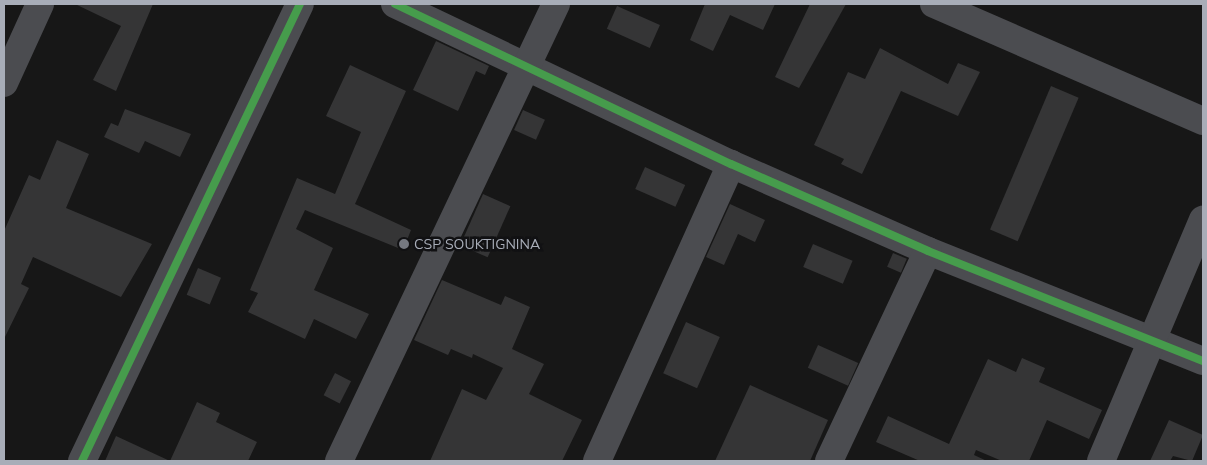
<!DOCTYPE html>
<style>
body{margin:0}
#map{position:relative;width:1207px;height:465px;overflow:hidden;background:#171717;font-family:Mulish,sans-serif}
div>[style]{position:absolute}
.building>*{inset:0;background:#353536;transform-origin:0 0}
.minor>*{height:28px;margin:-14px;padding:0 14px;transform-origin:14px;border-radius:14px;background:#4b4c50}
.cycleway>*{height:8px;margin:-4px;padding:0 4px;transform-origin:4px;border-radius:4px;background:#469c4c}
.dots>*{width:14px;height:14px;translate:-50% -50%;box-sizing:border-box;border:2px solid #111113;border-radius:50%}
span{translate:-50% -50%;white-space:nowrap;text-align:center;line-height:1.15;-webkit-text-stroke:5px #111113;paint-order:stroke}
.poi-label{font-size:14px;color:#a8adb8}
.left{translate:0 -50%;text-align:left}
.frame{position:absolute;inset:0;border:5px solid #a8adb8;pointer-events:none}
</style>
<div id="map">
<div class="building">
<div style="clip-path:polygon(75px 4px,153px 4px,116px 91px,93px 80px,121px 26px)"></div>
<div style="clip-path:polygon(705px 4px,775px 4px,763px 30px,730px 15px,713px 51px,690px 40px)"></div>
<div style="clip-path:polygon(810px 4px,846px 4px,799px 88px,775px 77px)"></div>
<div style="left:617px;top:6px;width:47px;height:25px;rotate:24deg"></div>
<div style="clip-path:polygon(436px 41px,489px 66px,485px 75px,476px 71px,458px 111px,413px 90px)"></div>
<div style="clip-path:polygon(880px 48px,948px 84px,958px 63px,980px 72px,958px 116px,901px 91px,862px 174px,841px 164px,844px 159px,814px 145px,848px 72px,865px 79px)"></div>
<div style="clip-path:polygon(350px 65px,406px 91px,355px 204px,411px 230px,403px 250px,305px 210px,296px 229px,333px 248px,314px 290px,369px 314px,356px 339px,314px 319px,305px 339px,248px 312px,258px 293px,250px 290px,297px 178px,335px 194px,361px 132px,326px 116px)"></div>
<div style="left:1051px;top:86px;width:30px;height:156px;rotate:23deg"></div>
<div style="clip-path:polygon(125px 109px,191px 134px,180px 157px,145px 141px,139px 153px,104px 137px,111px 123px,118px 126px)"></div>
<div style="left:523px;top:110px;width:24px;height:22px;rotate:24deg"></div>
<div style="clip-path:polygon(57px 140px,89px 154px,66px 208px,152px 244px,121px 297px,33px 257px,21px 284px,29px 288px,4px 339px,4px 231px,29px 175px,40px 180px)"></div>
<div style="left:645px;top:167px;width:44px;height:24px;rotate:24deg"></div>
<div style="left:483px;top:194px;width:30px;height:56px;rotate:24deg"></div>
<div style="clip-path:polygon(730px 204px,765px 220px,755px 242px,738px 234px,724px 265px,706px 257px)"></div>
<div style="left:813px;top:244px;width:43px;height:25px;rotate:23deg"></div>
<div style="left:893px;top:253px;width:15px;height:15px;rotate:23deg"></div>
<div style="left:198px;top:268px;width:25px;height:29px;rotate:23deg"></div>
<div style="clip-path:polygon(442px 280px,501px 305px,505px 296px,530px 307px,512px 349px,544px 364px,529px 394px,582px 420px,562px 461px,430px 461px,462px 389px,486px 400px,503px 368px,473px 354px,472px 358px,451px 349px,448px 355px,414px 340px)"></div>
<div style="left:686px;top:322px;width:37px;height:56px;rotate:24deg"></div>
<div style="left:818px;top:345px;width:44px;height:25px;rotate:24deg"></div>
<div style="clip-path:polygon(1022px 358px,1045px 368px,1039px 382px,1102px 410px,1089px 439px,1047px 420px,1029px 461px,1002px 461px,976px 450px,974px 455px,987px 461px,920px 461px,876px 442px,888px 416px,949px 444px,988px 359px,1016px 372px)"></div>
<div style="left:335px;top:373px;width:18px;height:25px;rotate:27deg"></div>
<div style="clip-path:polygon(750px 385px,828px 420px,810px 461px,715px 461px)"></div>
<div style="clip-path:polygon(197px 402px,220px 413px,216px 422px,257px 442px,248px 461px,105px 461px,116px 436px,170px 461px)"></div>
<div style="clip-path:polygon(1169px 420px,1203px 435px,1192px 461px,1173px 456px,1170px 461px,1150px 461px)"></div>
</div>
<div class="minor">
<div style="left:395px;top:4px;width:372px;rotate:25.5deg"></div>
<div style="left:731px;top:164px;width:215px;rotate:23.8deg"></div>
<div style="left:928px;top:251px;width:296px;rotate:21.8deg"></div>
<div style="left:934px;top:4px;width:293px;rotate:23.5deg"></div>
<div style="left:4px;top:83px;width:87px;rotate:-65.5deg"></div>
<div style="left:82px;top:461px;width:506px;rotate:-64.5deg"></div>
<div style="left:339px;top:461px;width:506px;rotate:-64.6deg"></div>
<div style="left:597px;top:461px;width:326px;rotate:-65.7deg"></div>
<div style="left:829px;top:461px;width:232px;rotate:-64.8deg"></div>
<div style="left:1101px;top:461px;width:262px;rotate:-67.1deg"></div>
</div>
<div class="cycleway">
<div style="left:395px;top:4px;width:372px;rotate:25.5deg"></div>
<div style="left:731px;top:164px;width:215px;rotate:23.8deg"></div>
<div style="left:928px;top:251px;width:296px;rotate:21.8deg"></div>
<div style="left:82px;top:461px;width:506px;rotate:-64.5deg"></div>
</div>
<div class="dots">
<div style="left:404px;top:244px;background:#757880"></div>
</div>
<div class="poi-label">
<span class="left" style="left:414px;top:244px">CSP SOUKTIGNINA</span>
</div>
<div class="frame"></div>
</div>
